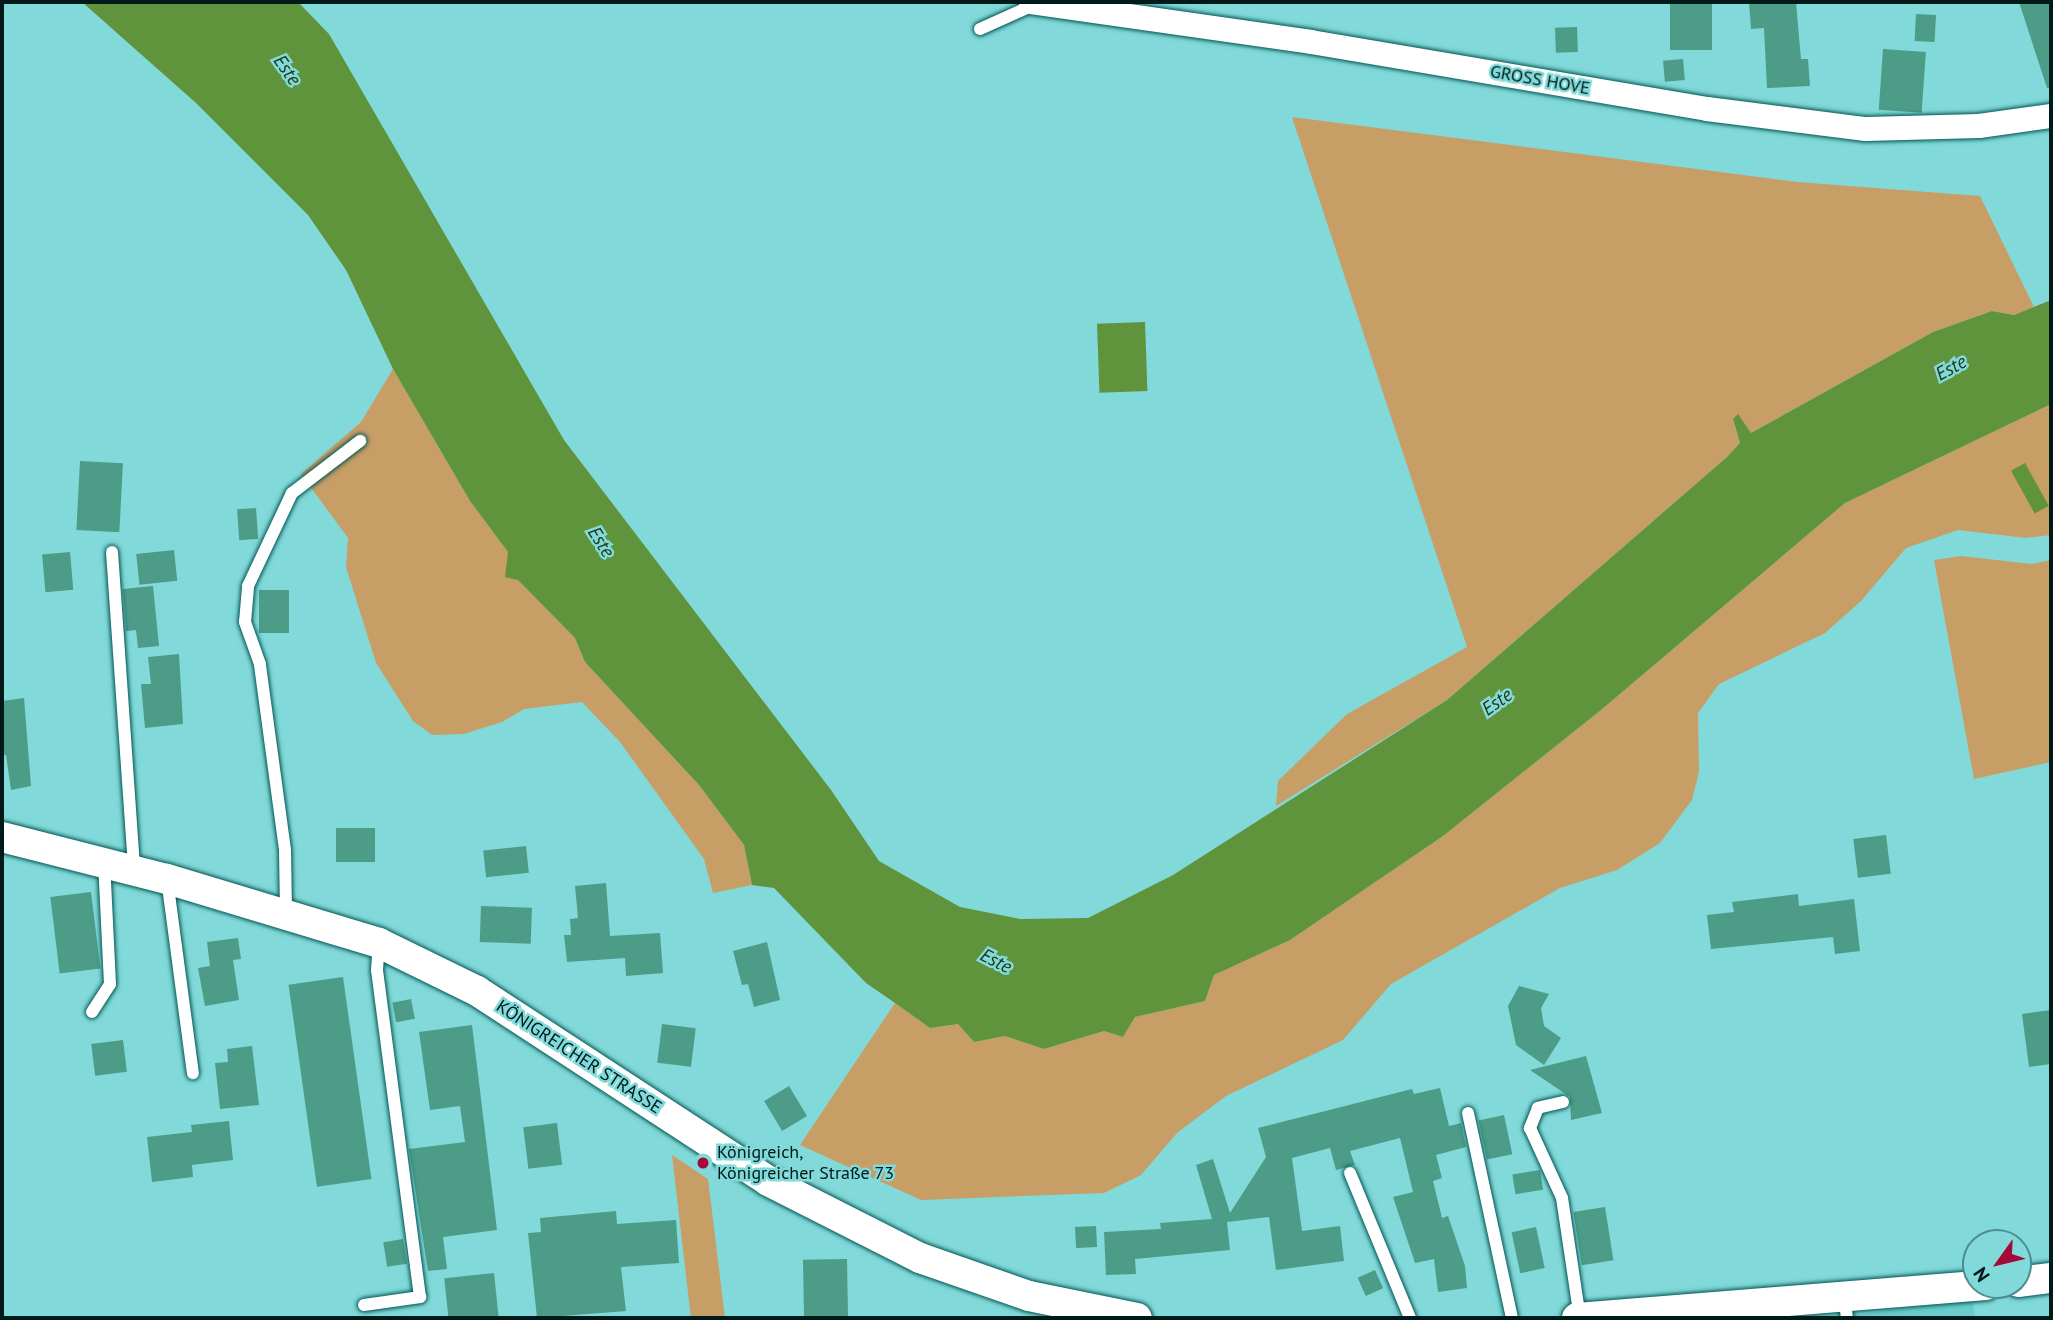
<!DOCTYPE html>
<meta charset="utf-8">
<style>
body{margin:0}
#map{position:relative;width:2053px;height:1320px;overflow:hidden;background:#81dad9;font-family:"PT Sans",sans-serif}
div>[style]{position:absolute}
.built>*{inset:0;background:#69cdcc}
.green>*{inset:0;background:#c79e66}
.water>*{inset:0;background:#60943c;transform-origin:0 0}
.building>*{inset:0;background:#4c9c87;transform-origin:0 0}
.roads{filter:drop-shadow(0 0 2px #035554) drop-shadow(0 0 2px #035554)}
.service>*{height:12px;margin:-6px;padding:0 6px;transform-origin:6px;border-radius:6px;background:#fff}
.minor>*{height:24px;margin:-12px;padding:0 12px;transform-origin:12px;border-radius:12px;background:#fff}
.tertiary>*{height:30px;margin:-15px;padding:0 15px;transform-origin:15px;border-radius:15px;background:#fff}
.dots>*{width:19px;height:19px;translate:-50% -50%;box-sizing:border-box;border:4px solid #81dad9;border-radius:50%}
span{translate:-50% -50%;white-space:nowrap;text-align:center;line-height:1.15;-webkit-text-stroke:5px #81dad9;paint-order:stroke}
.street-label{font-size:18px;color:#001919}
.poi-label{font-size:18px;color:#001919}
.left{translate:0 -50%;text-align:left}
.water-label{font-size:19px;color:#223713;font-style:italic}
.frame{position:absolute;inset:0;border:4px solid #001919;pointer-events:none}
.north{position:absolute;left:1962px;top:1229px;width:70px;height:70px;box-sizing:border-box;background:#81dad9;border:2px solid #4d8d8c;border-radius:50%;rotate:236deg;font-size:19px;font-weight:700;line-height:28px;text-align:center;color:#001919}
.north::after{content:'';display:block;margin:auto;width:24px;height:32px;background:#a40938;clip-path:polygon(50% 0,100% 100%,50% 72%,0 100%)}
</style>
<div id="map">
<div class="built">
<div style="clip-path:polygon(1972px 1299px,1975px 1318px,1833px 1318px)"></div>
</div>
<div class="green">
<div style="clip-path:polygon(1292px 117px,1797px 182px,1980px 196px,2034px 307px,2014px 315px,1992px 311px,1933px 332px,1751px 433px,1738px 415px,1733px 420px,1740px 443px,1727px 457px,1447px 700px,1276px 806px,1278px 781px,1347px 714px,1467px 647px)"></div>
<div style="clip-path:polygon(393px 369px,470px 501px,508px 552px,518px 580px,575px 638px,585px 662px,699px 785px,744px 845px,752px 885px,713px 893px,704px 859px,620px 742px,582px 702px,524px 709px,502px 722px,464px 734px,432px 735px,413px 721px,376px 663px,346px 567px,348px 538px,301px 474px,361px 422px)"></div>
<div style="clip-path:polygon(2051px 404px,2051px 535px,2026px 538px,1958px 530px,1906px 548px,1861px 601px,1825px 633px,1719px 684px,1698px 713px,1699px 772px,1692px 800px,1660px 843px,1617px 870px,1560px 888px,1391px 984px,1343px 1040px,1226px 1096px,1177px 1133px,1141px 1175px,1104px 1193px,921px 1200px,800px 1145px,895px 1003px,930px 1028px,958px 1024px,974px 1042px,1005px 1036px,1044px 1049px,1104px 1031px,1123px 1037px,1135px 1017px,1205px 1001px,1214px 975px,1290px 940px,1443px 836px,1601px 710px,1845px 503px)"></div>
<div style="clip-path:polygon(1961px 556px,2032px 564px,2051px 560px,2051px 762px,1974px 779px,1934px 560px)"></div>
<div style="clip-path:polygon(672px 1155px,708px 1179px,725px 1318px,691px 1318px)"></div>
</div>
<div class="water">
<div style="clip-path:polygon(82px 2px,298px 2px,329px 34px,564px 440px,831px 790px,879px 861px,960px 907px,1020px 919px,1088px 918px,1173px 875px,1447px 700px,1727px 457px,1740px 443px,1733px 419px,1738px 414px,1751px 433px,1933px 332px,1992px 311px,2014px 315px,2051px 300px,2051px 404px,1845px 503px,1601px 710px,1443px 836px,1290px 940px,1214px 975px,1205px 1001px,1135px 1017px,1123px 1037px,1104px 1031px,1044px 1049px,1005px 1036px,974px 1042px,958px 1024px,930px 1028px,895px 1003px,866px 983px,774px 888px,752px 885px,744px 845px,699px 785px,585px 662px,575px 638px,518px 580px,505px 577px,508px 552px,470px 501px,393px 369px,346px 270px,308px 215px,196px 103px)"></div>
<div style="left:1145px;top:322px;width:69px;height:48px;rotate:88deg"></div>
<div style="left:2025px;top:463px;width:49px;height:16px;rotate:61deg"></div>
</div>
<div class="building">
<div style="left:1670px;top:2px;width:42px;height:48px"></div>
<div style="clip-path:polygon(1749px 2px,1796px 2px,1801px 59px,1808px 59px,1810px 86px,1767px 88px,1764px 28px,1751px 29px)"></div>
<div style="clip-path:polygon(2019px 2px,2051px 2px,2051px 88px,2047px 88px)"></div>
<div style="left:1916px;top:14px;width:20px;height:27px;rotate:3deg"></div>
<div style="left:1577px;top:27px;width:25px;height:22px;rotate:88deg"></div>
<div style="left:1883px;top:49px;width:43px;height:61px;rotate:4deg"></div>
<div style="left:1683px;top:59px;width:21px;height:20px;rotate:85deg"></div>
<div style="left:80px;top:461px;width:43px;height:69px;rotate:3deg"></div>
<div style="left:256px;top:508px;width:31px;height:19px;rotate:86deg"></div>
<div style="left:174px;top:550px;width:31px;height:38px;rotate:84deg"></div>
<div style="left:70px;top:552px;width:38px;height:28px;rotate:85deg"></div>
<div style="clip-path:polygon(153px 586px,159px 646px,138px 648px,136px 630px,126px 631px,123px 589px)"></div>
<div style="left:259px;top:590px;width:30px;height:43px"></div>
<div style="clip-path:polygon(179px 654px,183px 724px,145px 728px,141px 684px,151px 684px,148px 657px)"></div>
<div style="clip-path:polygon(24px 698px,31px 786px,11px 790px,6px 755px,2px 755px,2px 701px)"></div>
<div style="left:375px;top:828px;width:34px;height:39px;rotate:90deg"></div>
<div style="left:1886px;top:835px;width:39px;height:33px;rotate:83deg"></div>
<div style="left:526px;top:846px;width:27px;height:43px;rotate:84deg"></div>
<div style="clip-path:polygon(606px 883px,610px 936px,660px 933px,663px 973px,626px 976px,625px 958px,567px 962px,564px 935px,571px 935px,570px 919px,578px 918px,575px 886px)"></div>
<div style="left:91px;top:892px;width:77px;height:41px;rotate:83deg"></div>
<div style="clip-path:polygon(1798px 894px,1799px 906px,1854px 899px,1860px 951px,1835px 954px,1833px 937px,1711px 949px,1707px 915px,1734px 912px,1732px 902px)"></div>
<div style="left:481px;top:906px;width:51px;height:36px;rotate:2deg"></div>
<div style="clip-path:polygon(238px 938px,241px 959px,233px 960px,239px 1000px,205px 1006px,198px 968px,210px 966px,207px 942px)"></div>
<div style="clip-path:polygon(767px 942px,780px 1000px,754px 1007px,748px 984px,742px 985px,733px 951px)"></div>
<div style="left:343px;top:977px;width:204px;height:55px;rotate:82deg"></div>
<div style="clip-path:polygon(1519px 986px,1549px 994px,1541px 1008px,1544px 1026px,1561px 1038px,1544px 1065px,1516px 1045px,1508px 1006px)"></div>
<div style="left:411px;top:999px;width:20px;height:19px;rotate:79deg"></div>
<div style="clip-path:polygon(2051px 1010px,2051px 1064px,2029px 1067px,2022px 1014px)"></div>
<div style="left:662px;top:1024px;width:34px;height:39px;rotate:7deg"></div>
<div style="clip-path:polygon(472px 1025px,497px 1230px,443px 1237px,447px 1269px,428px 1271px,409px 1149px,465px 1142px,460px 1106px,430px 1110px,419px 1032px)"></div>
<div style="left:123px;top:1040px;width:32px;height:32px;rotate:83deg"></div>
<div style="clip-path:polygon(252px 1046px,259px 1105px,220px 1109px,215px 1063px,228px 1062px,227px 1049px)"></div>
<div style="clip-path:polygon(1586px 1056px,1602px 1113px,1571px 1120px,1570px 1097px,1530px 1070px)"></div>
<div style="left:789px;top:1086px;width:35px;height:29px;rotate:59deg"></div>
<div style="clip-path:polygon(1440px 1088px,1449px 1126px,1461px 1123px,1466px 1147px,1436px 1155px,1442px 1178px,1433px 1181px,1442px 1218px,1448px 1216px,1465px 1266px,1467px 1288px,1438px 1292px,1434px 1259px,1415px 1263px,1393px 1197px,1413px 1192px,1400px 1138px,1350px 1151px,1355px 1165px,1336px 1170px,1330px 1148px,1292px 1158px,1302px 1231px,1340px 1226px,1344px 1261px,1276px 1270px,1269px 1217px,1227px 1222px,1230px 1250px,1135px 1259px,1136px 1274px,1106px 1275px,1104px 1232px,1161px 1229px,1160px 1223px,1212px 1219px,1196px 1165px,1213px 1159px,1230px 1213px,1266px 1157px,1258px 1128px,1412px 1089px,1414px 1094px)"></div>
<div style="left:1504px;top:1115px;width:40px;height:26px;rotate:78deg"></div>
<div style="clip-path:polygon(229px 1121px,233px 1160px,192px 1165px,193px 1177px,152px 1182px,147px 1137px,192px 1132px,191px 1125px)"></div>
<div style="left:557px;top:1123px;width:42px;height:34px;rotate:83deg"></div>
<div style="left:1540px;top:1170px;width:20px;height:28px;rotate:81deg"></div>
<div style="left:1605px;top:1207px;width:54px;height:32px;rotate:81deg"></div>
<div style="clip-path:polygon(616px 1211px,617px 1224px,676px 1220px,679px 1263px,621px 1267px,626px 1311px,537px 1318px,528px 1233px,541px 1232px,540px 1218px)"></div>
<div style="left:1096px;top:1226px;width:21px;height:21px;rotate:87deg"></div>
<div style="left:1536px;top:1227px;width:42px;height:25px;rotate:78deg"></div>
<div style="left:403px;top:1239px;width:25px;height:20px;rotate:81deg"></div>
<div style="left:847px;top:1259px;width:59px;height:44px;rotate:89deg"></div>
<div style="left:1375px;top:1270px;width:20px;height:19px;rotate:66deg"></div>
<div style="left:494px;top:1273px;width:45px;height:50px;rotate:84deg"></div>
</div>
<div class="roads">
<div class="service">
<div style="left:980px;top:29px;width:61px;rotate:-24.1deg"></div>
<div style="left:112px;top:552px;width:319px;rotate:86deg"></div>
<div style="left:167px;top:879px;width:196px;rotate:82.4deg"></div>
<div style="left:286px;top:913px;width:63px;rotate:-90.9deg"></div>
<div style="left:285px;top:850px;width:188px;rotate:-97.7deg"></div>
<div style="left:260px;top:664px;width:45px;rotate:-109.7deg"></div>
<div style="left:245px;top:622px;width:36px;rotate:-85deg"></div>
<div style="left:248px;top:586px;width:103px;rotate:-64.7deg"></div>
<div style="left:292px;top:493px;width:86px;rotate:-37.4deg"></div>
<div style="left:92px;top:1012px;width:33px;rotate:-57deg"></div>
<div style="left:110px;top:984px;width:121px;rotate:-92.8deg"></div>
<div style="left:1563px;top:1102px;width:26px;rotate:167deg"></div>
<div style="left:1538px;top:1108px;width:22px;rotate:112deg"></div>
<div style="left:1530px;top:1128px;width:77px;rotate:65.4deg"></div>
<div style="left:1562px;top:1198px;width:121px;rotate:81.5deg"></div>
<div style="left:1468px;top:1113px;width:210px;rotate:77.9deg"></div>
<div style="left:1350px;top:1173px;width:157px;rotate:67.5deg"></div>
<div style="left:1845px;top:1300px;width:18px;rotate:84deg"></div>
<div style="left:364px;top:1305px;width:57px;rotate:-8.1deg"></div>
<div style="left:420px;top:1297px;width:330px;rotate:-97.5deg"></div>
<div style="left:377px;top:970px;width:27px;rotate:-86deg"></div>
</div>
<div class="minor">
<div style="left:1031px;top:2px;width:283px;rotate:8.1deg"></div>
<div style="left:1311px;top:42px;width:402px;rotate:9.6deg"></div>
<div style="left:1707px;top:109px;width:160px;rotate:7.2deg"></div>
<div style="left:1866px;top:129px;width:113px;rotate:-1.5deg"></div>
<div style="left:1979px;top:126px;width:73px;rotate:-7.9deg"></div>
</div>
<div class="tertiary">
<div style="left:2px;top:837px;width:170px;rotate:14.3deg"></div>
<div style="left:167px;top:879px;width:221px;rotate:16.8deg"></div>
<div style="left:379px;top:943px;width:109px;rotate:26.1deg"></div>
<div style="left:477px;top:991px;width:348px;rotate:33.1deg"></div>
<div style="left:768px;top:1181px;width:170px;rotate:26.9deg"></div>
<div style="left:920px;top:1258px;width:115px;rotate:19.2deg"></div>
<div style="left:1029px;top:1296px;width:110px;rotate:11.5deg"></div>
<div style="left:2018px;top:1282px;width:33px;rotate:-7deg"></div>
<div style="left:1577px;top:1318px;width:410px;rotate:-4.6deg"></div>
</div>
</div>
<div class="dots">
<div style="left:703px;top:1163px;background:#a40938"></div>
</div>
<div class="street-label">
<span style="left:1540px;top:80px;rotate:10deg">GROSS HOVE</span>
<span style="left:579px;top:1057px;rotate:33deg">KÖNIGREICHER STRASSE</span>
</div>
<div class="poi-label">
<span class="left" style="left:717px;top:1163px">Königreich,<br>Königreicher Straße 73</span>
</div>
<div class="water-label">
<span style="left:287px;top:70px;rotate:55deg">Este</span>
<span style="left:1951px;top:368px;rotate:-29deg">Este</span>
<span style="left:601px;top:542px;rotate:58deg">Este</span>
<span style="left:1497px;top:702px;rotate:-35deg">Este</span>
<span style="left:996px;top:961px;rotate:27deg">Este</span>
</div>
<div class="frame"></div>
<div class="north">N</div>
</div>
